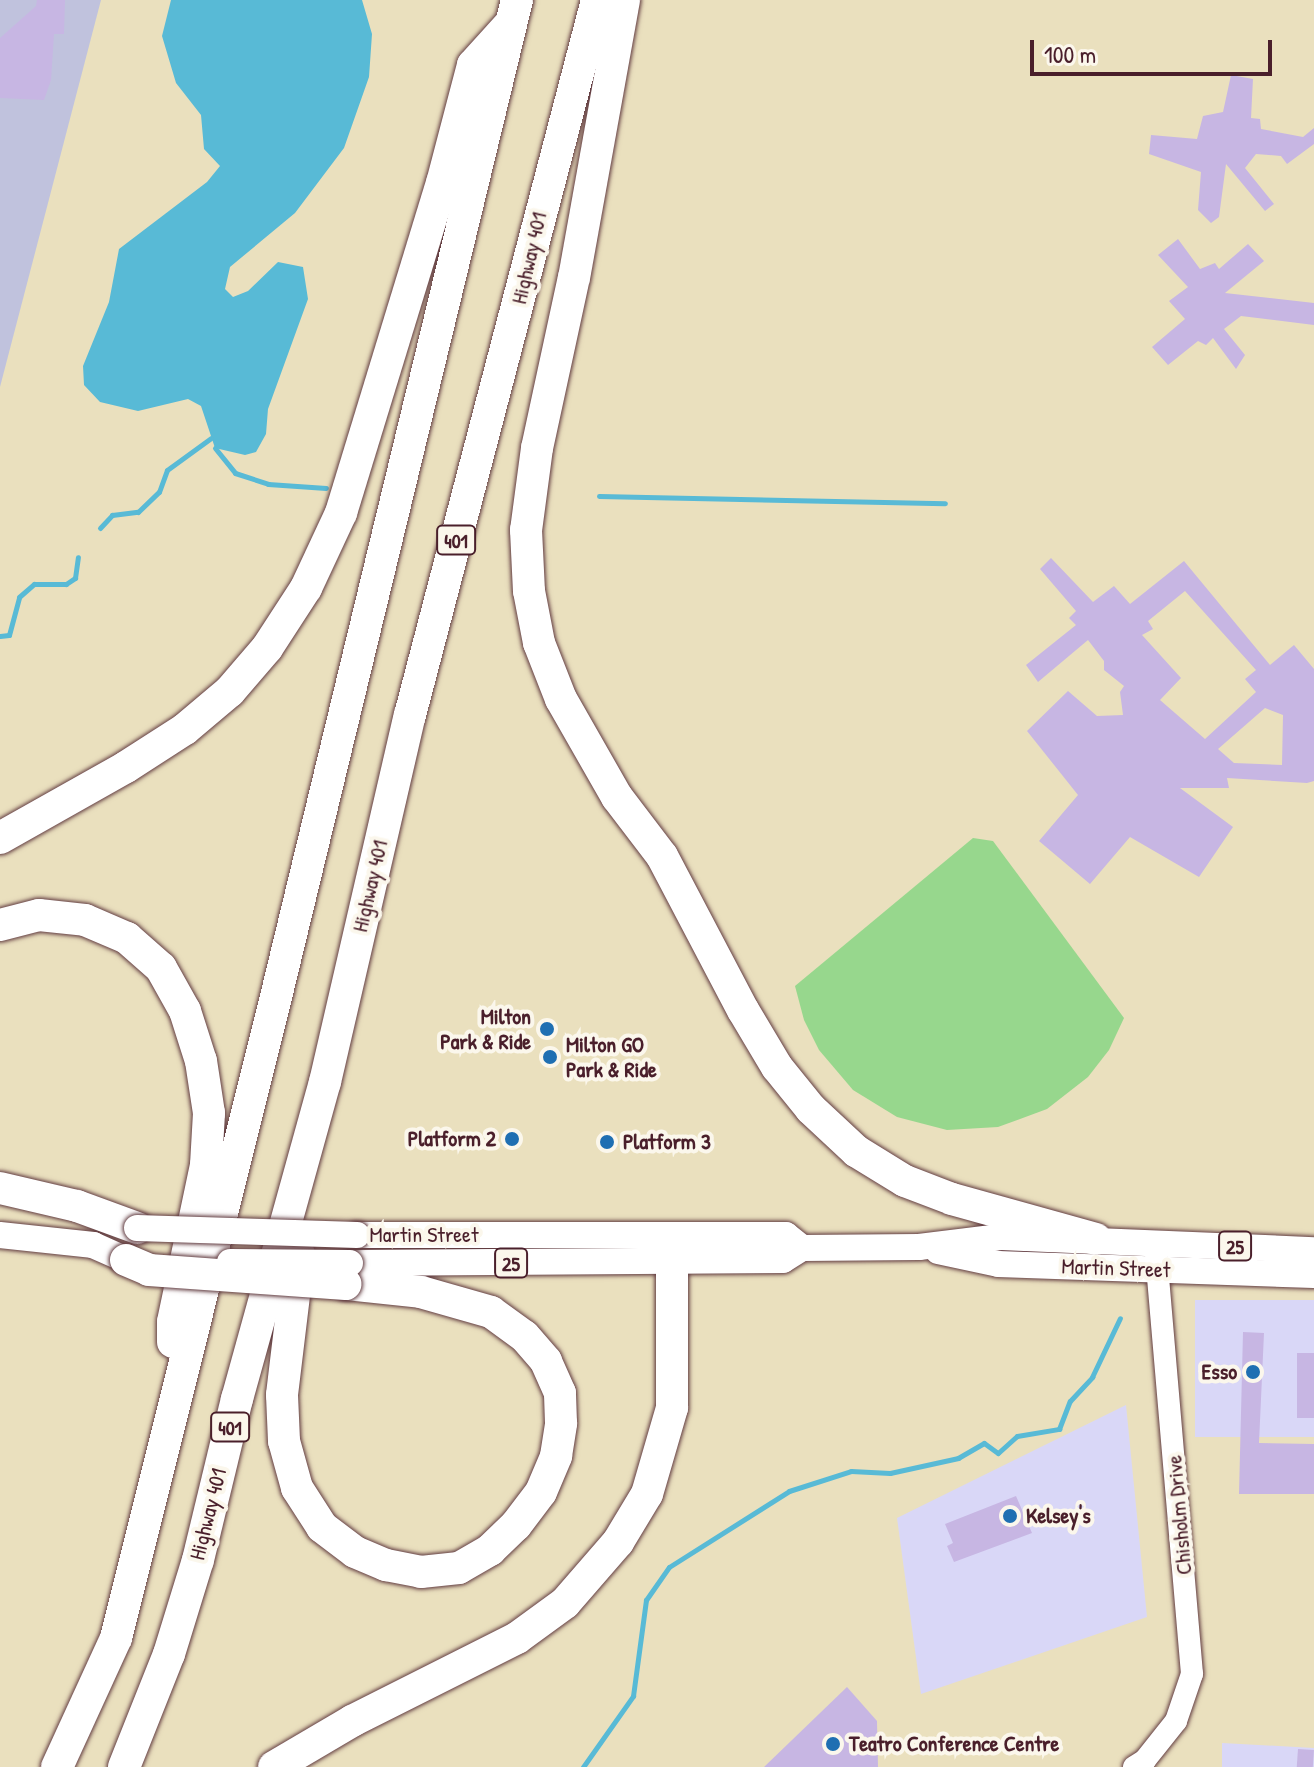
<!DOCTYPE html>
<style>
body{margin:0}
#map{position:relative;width:1314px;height:1767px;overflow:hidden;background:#eae0be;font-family:"Patrick Hand",sans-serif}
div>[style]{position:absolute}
.built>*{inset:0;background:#d9d7f7;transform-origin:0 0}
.industrial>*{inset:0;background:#c0c2dd}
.green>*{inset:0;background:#97d78d}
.water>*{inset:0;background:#58bad6}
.stream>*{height:5px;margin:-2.5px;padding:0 2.5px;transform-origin:2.5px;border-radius:2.5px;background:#58bad6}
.building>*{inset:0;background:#c7b6e3;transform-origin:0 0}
.roads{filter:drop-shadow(0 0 2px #623c41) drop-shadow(0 0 2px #623c41)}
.minor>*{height:22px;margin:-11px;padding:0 11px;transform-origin:11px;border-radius:11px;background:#fff}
.major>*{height:26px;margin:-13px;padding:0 13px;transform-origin:13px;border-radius:13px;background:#fff}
.highway>*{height:32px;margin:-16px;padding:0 16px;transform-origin:16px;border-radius:16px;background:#fff}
.bridges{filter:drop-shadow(0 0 2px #623c41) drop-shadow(0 0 2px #623c41)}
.major-bridge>*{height:26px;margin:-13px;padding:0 13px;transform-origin:13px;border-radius:13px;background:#fff}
.highway-bridge>*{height:32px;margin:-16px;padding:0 16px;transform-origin:16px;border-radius:16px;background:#fff}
.dots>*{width:22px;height:22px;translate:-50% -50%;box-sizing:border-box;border:4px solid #fbf7ec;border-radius:50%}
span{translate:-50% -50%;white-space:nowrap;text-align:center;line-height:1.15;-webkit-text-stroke:8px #fbf7ec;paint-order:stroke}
.shield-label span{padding:2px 6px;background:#fbf7ec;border:2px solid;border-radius:6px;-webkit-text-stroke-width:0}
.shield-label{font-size:20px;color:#4a1f2b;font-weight:700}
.street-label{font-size:22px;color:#4a1f2b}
.poi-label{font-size:22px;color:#4a1f2b;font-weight:700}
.right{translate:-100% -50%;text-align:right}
.left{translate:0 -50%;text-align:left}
.scale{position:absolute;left:1030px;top:40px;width:242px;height:36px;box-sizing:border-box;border:4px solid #4a1f2b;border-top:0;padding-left:10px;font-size:24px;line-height:28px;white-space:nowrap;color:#4a1f2b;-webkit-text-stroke:6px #fbf7ec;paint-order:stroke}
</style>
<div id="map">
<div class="built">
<div style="left:1195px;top:1300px;width:119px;height:137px"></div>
<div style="clip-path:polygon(1126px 1405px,1147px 1617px,921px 1694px,897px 1518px)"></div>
<div style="clip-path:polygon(1222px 1743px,1314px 1748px,1314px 1767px,1222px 1767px)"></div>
</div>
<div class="industrial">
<div style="clip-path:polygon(0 0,101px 0,0 387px)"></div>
</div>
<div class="green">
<div style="clip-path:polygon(973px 838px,993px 841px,1124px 1018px,1109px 1050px,1088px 1077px,1047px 1109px,998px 1127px,947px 1130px,897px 1117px,853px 1090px,819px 1050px,804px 1020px,795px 986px)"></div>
</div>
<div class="water">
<div style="clip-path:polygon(171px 0,362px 0,372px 34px,369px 77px,344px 148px,295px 213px,230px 267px,225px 289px,233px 297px,248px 291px,278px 262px,303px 267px,308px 299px,268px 409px,266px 434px,256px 452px,245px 455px,215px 448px,201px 406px,188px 399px,138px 411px,100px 402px,84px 385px,83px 366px,109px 302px,119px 249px,207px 182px,220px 166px,204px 149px,201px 115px,176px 83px,162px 36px)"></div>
</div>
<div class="stream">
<div style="left:215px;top:448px;width:32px;rotate:51deg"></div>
<div style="left:235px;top:473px;width:35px;rotate:18deg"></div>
<div style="left:268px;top:484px;width:58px;rotate:3.9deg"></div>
<div style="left:599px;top:496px;width:346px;rotate:1.2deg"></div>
<div style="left:100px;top:528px;width:18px;rotate:-47deg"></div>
<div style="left:112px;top:515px;width:26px;rotate:-7deg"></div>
<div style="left:138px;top:512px;width:29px;rotate:-44deg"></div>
<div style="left:159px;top:492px;width:23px;rotate:-70deg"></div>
<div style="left:167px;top:470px;width:54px;rotate:-36deg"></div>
<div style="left:0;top:636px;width:9px;rotate:-6deg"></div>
<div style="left:9px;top:635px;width:39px;rotate:-75deg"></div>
<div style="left:19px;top:597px;width:20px;rotate:-41deg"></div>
<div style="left:34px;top:584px;width:32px"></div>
<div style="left:66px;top:584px;width:11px;rotate:-34deg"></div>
<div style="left:75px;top:578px;width:21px;rotate:-82deg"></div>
<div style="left:583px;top:1767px;width:87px;rotate:-54.8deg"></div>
<div style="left:633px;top:1696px;width:97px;rotate:-82.3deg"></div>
<div style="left:646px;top:1600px;width:40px;rotate:-55.1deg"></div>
<div style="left:669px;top:1567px;width:142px;rotate:-32.3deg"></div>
<div style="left:789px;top:1491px;width:65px;rotate:-17.9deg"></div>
<div style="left:851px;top:1471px;width:39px;rotate:3deg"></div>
<div style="left:890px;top:1473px;width:70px;rotate:-12.4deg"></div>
<div style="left:958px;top:1458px;width:30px;rotate:-30deg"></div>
<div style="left:984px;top:1443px;width:17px;rotate:36deg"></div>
<div style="left:998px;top:1453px;width:25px;rotate:-42deg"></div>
<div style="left:1017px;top:1436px;width:43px;rotate:-9.5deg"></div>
<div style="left:1059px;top:1429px;width:30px;rotate:-69deg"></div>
<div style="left:1070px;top:1401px;width:33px;rotate:-47deg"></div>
<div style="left:1092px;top:1377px;width:65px;rotate:-64.6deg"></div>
</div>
<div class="building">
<div style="clip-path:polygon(37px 0,65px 0,64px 34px,54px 34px,51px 80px,44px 100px,0 98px,0 38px,36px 6px)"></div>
<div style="clip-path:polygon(1231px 75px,1253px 79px,1251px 118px,1260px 119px,1261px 129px,1303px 137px,1314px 128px,1314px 144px,1287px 164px,1281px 156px,1256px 154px,1245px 168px,1274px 204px,1265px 211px,1226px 164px,1219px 217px,1211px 223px,1198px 210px,1201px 172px,1149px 154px,1151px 135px,1197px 139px,1203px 116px,1223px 112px)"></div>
<div style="clip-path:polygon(1178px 239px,1200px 269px,1215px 263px,1219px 269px,1248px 244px,1264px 261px,1225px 293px,1314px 303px,1314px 325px,1241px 316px,1224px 329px,1245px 355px,1236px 369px,1213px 338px,1206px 345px,1198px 341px,1168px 365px,1152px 347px,1185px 319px,1169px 301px,1188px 287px,1158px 255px)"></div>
<div style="clip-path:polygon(evenodd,1051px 558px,1093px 602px,1114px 586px,1130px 604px,1184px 561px,1270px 665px,1294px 645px,1314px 669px,1314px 781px,1307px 783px,1227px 778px,1229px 788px,1180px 788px,1233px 827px,1199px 877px,1130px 837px,1090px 884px,1039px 841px,1078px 795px,1027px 731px,1068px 691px,1097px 716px,1123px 715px,1120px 692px,1124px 686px,1104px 670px,1104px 661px,1088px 640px,1038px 682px,1026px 665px,1076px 625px,1069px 618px,1076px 611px,1040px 569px,1051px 558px,1185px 591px,1256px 670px,1245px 679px,1256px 692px,1205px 739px,1160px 700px,1181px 678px,1142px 635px,1153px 629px,1148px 621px,1185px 591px,1051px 558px,1265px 708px,1283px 715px,1282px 765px,1234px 763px,1218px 749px,1265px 708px)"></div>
<div style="clip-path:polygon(1243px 1332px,1264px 1333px,1259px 1443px,1314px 1444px,1314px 1494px,1239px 1494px)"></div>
<div style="left:1297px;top:1353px;width:17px;height:65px"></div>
<div style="clip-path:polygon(1016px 1496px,1032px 1533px,954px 1562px,947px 1546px,953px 1543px,945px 1524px)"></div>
<div style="clip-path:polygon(847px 1687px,877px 1721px,878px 1767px,764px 1767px)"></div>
<div style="left:1298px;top:1749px;width:16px;height:18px;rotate:4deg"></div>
</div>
<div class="roads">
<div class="minor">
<div style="left:1134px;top:1767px;width:13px;rotate:-32deg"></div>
<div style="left:1145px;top:1760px;width:50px;rotate:-51.5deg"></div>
<div style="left:1176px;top:1721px;width:50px;rotate:-71.2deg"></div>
<div style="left:1192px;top:1674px;width:422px;rotate:-94.9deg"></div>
</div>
<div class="major">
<div style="left:0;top:1235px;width:94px;rotate:6.1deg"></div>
<div style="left:93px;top:1245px;width:36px;rotate:24deg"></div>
<div style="left:357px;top:1235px;width:429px"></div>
<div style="left:786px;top:1235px;width:21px;rotate:39deg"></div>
<div style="left:938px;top:1251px;width:61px;rotate:12.2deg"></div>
<div style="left:998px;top:1264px;width:316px;rotate:2deg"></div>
<div style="left:350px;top:1263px;width:433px;rotate:-0.4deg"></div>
<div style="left:783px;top:1260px;width:22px;rotate:-32deg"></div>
<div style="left:802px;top:1248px;width:117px;rotate:-0.5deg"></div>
<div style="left:919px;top:1247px;width:82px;rotate:-7deg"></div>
<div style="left:1000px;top:1237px;width:314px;rotate:2.4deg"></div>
</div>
<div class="highway">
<div style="left:624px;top:0;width:281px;rotate:100.2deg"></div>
<div style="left:574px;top:277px;width:175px;rotate:102.2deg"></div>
<div style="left:537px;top:448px;width:83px;rotate:97.6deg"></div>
<div style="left:526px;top:530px;width:61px;rotate:87.2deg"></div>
<div style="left:529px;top:591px;width:53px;rotate:79.1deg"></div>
<div style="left:539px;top:643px;width:60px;rotate:68.6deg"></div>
<div style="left:561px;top:699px;width:113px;rotate:60.3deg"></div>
<div style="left:617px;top:797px;width:74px;rotate:52.7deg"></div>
<div style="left:662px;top:856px;width:174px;rotate:62.3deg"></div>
<div style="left:743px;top:1010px;width:66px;rotate:59.2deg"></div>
<div style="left:777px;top:1067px;width:54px;rotate:51deg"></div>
<div style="left:811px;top:1109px;width:62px;rotate:43deg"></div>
<div style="left:856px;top:1151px;width:57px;rotate:31.5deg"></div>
<div style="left:905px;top:1181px;width:50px;rotate:21deg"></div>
<div style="left:952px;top:1199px;width:149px;rotate:15.5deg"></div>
<div style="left:0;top:838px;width:145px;rotate:-29.4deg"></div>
<div style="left:126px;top:767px;width:70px;rotate:-32.8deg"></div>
<div style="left:185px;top:729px;width:59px;rotate:-40.2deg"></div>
<div style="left:230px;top:691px;width:57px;rotate:-49.3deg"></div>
<div style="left:267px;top:648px;width:72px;rotate:-57deg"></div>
<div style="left:306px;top:588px;width:83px;rotate:-65deg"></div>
<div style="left:341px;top:513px;width:345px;rotate:-73deg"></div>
<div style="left:442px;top:183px;width:122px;rotate:-75.3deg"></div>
<div style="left:473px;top:65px;width:55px;rotate:-47.9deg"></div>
<div style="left:0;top:925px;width:40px;rotate:-14.4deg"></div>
<div style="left:39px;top:915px;width:46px;rotate:6.2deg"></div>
<div style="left:85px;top:920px;width:46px;rotate:23.2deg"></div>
<div style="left:127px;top:938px;width:45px;rotate:41.4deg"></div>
<div style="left:161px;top:968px;width:49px;rotate:60.8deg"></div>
<div style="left:185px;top:1011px;width:52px;rotate:72.3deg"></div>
<div style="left:201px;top:1061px;width:53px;rotate:81.3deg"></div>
<div style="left:209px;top:1113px;width:52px;rotate:93.3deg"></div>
<div style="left:206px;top:1165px;width:160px;rotate:101.9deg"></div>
<div style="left:173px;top:1322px;width:20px;rotate:90deg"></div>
<div style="left:0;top:1188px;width:79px;rotate:13.2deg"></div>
<div style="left:77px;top:1206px;width:64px;rotate:20.1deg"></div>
<div style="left:299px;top:1254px;width:142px;rotate:96.9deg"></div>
<div style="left:282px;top:1395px;width:46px;rotate:87.5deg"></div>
<div style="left:284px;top:1441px;width:49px;rotate:74.5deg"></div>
<div style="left:297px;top:1488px;width:46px;rotate:57.3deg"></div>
<div style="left:322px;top:1527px;width:41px;rotate:37.1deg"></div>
<div style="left:355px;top:1552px;width:34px;rotate:23deg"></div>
<div style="left:386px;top:1565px;width:36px;rotate:11deg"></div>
<div style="left:421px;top:1572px;width:38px;rotate:-6deg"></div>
<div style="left:459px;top:1568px;width:36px;rotate:-30deg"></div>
<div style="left:490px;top:1550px;width:36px;rotate:-44deg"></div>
<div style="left:516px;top:1525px;width:41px;rotate:-52.9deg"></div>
<div style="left:541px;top:1492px;width:39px;rotate:-67deg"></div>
<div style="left:556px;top:1456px;width:33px;rotate:-81deg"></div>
<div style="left:561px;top:1423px;width:30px;rotate:-92deg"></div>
<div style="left:560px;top:1393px;width:35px;rotate:-114deg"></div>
<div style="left:546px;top:1361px;width:33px;rotate:-131deg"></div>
<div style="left:524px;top:1336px;width:41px;rotate:-144deg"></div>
<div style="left:491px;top:1312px;width:73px;rotate:-164.1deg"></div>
<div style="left:421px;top:1292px;width:75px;rotate:-173.9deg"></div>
<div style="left:57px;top:1767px;width:142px;rotate:-65.4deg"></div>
<div style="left:116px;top:1638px;width:657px;rotate:-75.98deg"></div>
<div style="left:275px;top:1001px;width:1030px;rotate:-76.41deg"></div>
<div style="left:124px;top:1767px;width:122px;rotate:-68.3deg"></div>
<div style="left:169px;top:1654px;width:98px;rotate:-72.9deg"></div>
<div style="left:198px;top:1560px;width:166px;rotate:-76.4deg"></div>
<div style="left:237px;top:1399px;width:329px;rotate:-74.5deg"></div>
<div style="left:325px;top:1082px;width:377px;rotate:-77deg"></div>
<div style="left:410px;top:715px;width:739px;rotate:-75.34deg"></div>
<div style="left:274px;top:1767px;width:91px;rotate:-30.5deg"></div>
<div style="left:352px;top:1721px;width:185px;rotate:-26.7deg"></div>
<div style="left:517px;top:1638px;width:59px;rotate:-36.1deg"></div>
<div style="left:565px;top:1603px;width:81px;rotate:-49deg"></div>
<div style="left:618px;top:1542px;width:56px;rotate:-58.9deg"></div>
<div style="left:647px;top:1494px;width:90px;rotate:-73.8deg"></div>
<div style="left:672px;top:1408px;width:147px;rotate:-90deg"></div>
</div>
</div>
<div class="bridges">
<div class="major-bridge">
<div style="left:137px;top:1228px;width:220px;rotate:1.8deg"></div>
<div style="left:230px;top:1262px;width:120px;rotate:0.5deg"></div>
</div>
<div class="highway-bridge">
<div style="left:126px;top:1260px;width:25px;rotate:23deg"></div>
<div style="left:149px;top:1270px;width:197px;rotate:4.1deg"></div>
</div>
</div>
<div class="dots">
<div style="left:547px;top:1029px;background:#1f6fb2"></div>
<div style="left:550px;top:1057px;background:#1f6fb2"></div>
<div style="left:512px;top:1139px;background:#1f6fb2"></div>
<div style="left:607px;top:1142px;background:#1f6fb2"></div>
<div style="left:1253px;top:1372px;background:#1f6fb2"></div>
<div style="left:1010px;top:1516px;background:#1f6fb2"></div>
<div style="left:833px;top:1744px;background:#1f6fb2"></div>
</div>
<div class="shield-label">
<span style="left:456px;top:540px">401</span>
<span style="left:1235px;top:1246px">25</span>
<span style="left:511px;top:1263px">25</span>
<span style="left:230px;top:1427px">401</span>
</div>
<div class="street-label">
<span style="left:529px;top:258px;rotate:-77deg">Highway 401</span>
<span style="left:370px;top:886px;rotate:-77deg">Highway 401</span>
<span style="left:424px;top:1235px">Martin Street</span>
<span style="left:1116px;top:1268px;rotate:2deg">Martin Street</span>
<span style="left:208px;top:1514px;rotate:-76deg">Highway 401</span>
<span style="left:1179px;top:1515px;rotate:-95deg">Chisholm Drive</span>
</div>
<div class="poi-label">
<span class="right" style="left:531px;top:1029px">Milton<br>Park &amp; Ride</span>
<span class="left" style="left:566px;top:1057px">Milton GO<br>Park &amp; Ride</span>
<span class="right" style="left:496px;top:1139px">Platform 2</span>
<span class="left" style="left:623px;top:1142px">Platform 3</span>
<span class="right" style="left:1237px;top:1372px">Esso</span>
<span class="left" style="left:1026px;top:1516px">Kelsey's</span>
<span class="left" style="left:849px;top:1744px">Teatro Conference Centre</span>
</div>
<div class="scale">100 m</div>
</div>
